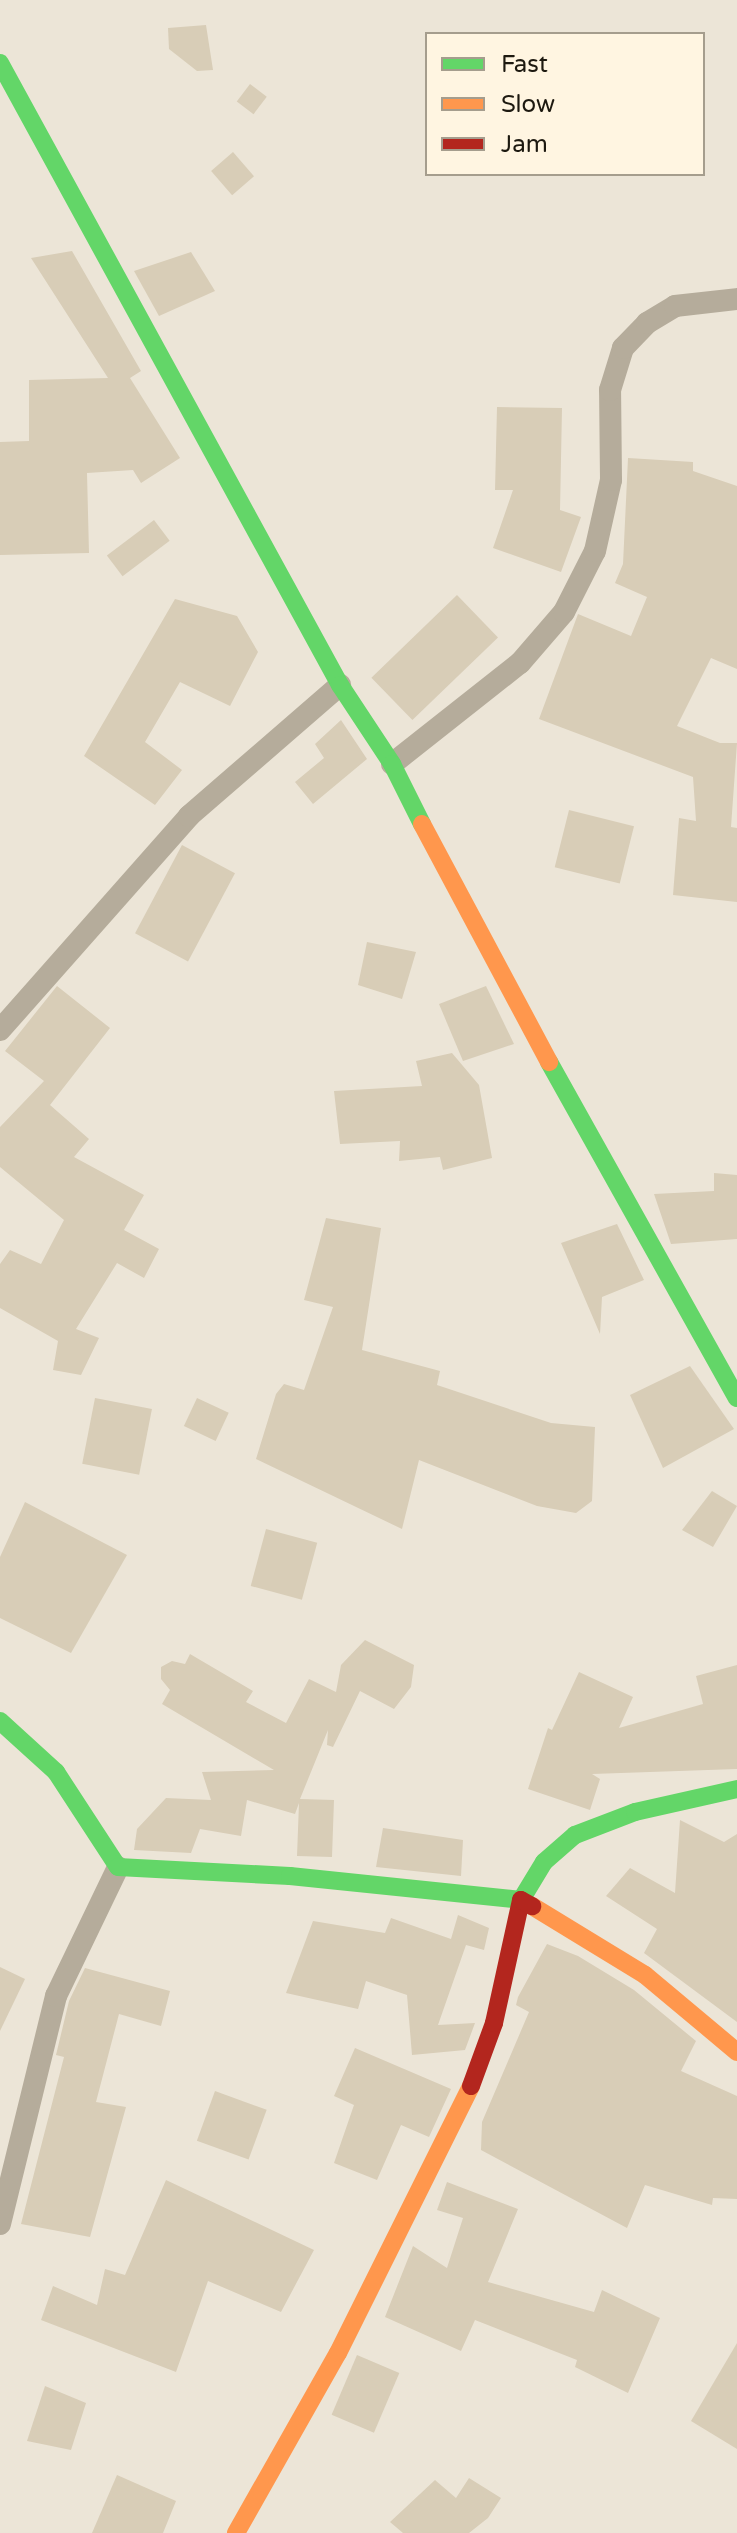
<!DOCTYPE html>
<style>
body{margin:0}
#map{position:relative;width:737px;height:2533px;overflow:hidden;background:#ece5d7;font-family:"Varela Round",sans-serif}
div>[style]{position:absolute}
.building>*{inset:0;background:#d8cdb7;transform-origin:0 0}
.street>*{height:22px;margin:-11px;padding:0 11px;transform-origin:11px;border-radius:11px;background:#b5ac9b}
.fast>*{height:18px;margin:-9px;padding:0 9px;transform-origin:9px;border-radius:9px;background:#63d668}
.slow>*{height:18px;margin:-9px;padding:0 9px;transform-origin:9px;border-radius:9px;background:#ff974d}
.jam>*{height:18px;margin:-9px;padding:0 9px;transform-origin:9px;border-radius:9px;background:#b3261e}
span{translate:-50% -50%;white-space:nowrap;text-align:center;line-height:1.15;-webkit-text-stroke:6px #fff5e1;paint-order:stroke}
.legend{position:absolute;left:425px;top:32px;width:280px;height:144px;box-sizing:border-box;background:#fff5e1;border:2px solid #a59d8d;margin:0;padding:10px 14px;list-style:none;font-size:24px;color:#1d1910}
.legend li{display:flex;align-items:center;gap:16px;height:40px}
.legend b{width:40px;border:2px solid #a59d8d}
</style>
<div id="map">
<div class="building">
<div style="clip-path:polygon(206px 25px,213px 70px,197px 71px,169px 49px,168px 28px)"></div>
<div style="left:250px;top:84px;width:21px;height:22px;rotate:37deg"></div>
<div style="left:233px;top:152px;width:32px;height:29px;rotate:49deg"></div>
<div style="clip-path:polygon(72px 251px,141px 371px,130px 378px,180px 458px,141px 483px,133px 470px,87px 473px,89px 553px,0 555px,0 442px,29px 441px,29px 380px,108px 378px,31px 258px)"></div>
<div style="clip-path:polygon(191px 252px,215px 291px,159px 316px,134px 271px)"></div>
<div style="clip-path:polygon(497px 407px,562px 408px,560px 510px,581px 517px,561px 572px,493px 548px,513px 490px,495px 490px)"></div>
<div style="clip-path:polygon(628px 458px,693px 462px,693px 471px,737px 486px,737px 669px,711px 658px,677px 726px,720px 743px,737px 743px,731px 827px,737px 828px,737px 902px,673px 895px,679px 818px,696px 821px,693px 777px,539px 719px,578px 614px,631px 636px,647px 597px,615px 583px,623px 564px)"></div>
<div style="left:154px;top:520px;width:26px;height:59px;rotate:53deg"></div>
<div style="left:457px;top:595px;width:59px;height:119px;rotate:46deg"></div>
<div style="clip-path:polygon(175px 599px,237px 616px,258px 652px,230px 706px,180px 682px,145px 742px,182px 770px,155px 805px,84px 756px)"></div>
<div style="clip-path:polygon(341px 720px,367px 759px,313px 804px,295px 782px,324px 758px,315px 744px)"></div>
<div style="left:569px;top:810px;width:67px;height:59px;rotate:14deg"></div>
<div style="left:182px;top:845px;width:60px;height:100px;rotate:28deg"></div>
<div style="clip-path:polygon(367px 942px,416px 952px,402px 999px,358px 985px)"></div>
<div style="clip-path:polygon(57px 986px,110px 1028px,50px 1105px,89px 1139px,74px 1157px,144px 1195px,124px 1230px,159px 1249px,144px 1278px,117px 1263px,76px 1329px,99px 1338px,81px 1375px,53px 1370px,58px 1341px,0 1308px,0 1264px,10px 1250px,41px 1264px,64px 1220px,0 1167px,0 1127px,44px 1081px,5px 1051px)"></div>
<div style="clip-path:polygon(486px 986px,514px 1044px,463px 1061px,439px 1004px)"></div>
<div style="clip-path:polygon(452px 1053px,479px 1085px,492px 1158px,443px 1170px,440px 1157px,399px 1161px,400px 1141px,340px 1144px,334px 1091px,422px 1086px,416px 1061px)"></div>
<div style="clip-path:polygon(714px 1173px,737px 1175px,737px 1239px,671px 1244px,654px 1194px,714px 1191px)"></div>
<div style="clip-path:polygon(326px 1218px,381px 1228px,362px 1350px,440px 1371px,437px 1385px,551px 1423px,595px 1427px,592px 1501px,576px 1513px,537px 1506px,419px 1460px,402px 1529px,256px 1459px,276px 1394px,284px 1384px,304px 1390px,333px 1307px,304px 1300px)"></div>
<div style="clip-path:polygon(617px 1224px,644px 1280px,602px 1297px,600px 1334px,561px 1243px)"></div>
<div style="clip-path:polygon(690px 1366px,734px 1429px,663px 1468px,630px 1395px)"></div>
<div style="left:95px;top:1398px;width:58px;height:67px;rotate:11deg"></div>
<div style="left:197px;top:1398px;width:35px;height:31px;rotate:25deg"></div>
<div style="clip-path:polygon(712px 1491px,737px 1506px,713px 1547px,682px 1530px)"></div>
<div style="clip-path:polygon(25px 1502px,127px 1555px,71px 1653px,0 1618px,0 1557px)"></div>
<div style="left:266px;top:1529px;width:53px;height:59px;rotate:15deg"></div>
<div style="clip-path:polygon(365px 1640px,414px 1665px,411px 1687px,394px 1709px,360px 1691px,333px 1747px,327px 1745px,328px 1730px,300px 1799px,334px 1800px,332px 1857px,297px 1856px,299px 1803px,295px 1814px,247px 1800px,241px 1836px,200px 1829px,191px 1853px,134px 1850px,137px 1829px,166px 1798px,211px 1800px,202px 1772px,274px 1770px,162px 1704px,170px 1690px,161px 1679px,161px 1667px,172px 1661px,185px 1664px,190px 1654px,253px 1691px,246px 1702px,286px 1723px,309px 1679px,336px 1692px,341px 1665px)"></div>
<div style="clip-path:polygon(737px 1665px,737px 1769px,592px 1774px,600px 1779px,590px 1810px,528px 1789px,548px 1728px,552px 1730px,579px 1672px,633px 1697px,619px 1728px,703px 1704px,696px 1676px)"></div>
<div style="clip-path:polygon(680px 1820px,724px 1842px,737px 1834px,737px 2022px,644px 1953px,657px 1929px,606px 1896px,630px 1868px,675px 1893px)"></div>
<div style="clip-path:polygon(383px 1828px,463px 1840px,461px 1876px,376px 1867px)"></div>
<div style="clip-path:polygon(458px 1915px,489px 1928px,484px 1950px,466px 1945px,438px 2025px,475px 2023px,465px 2050px,412px 2055px,407px 1995px,366px 1981px,358px 2009px,286px 1993px,313px 1921px,385px 1933px,391px 1918px,451px 1939px)"></div>
<div style="clip-path:polygon(547px 1944px,578px 1956px,634px 1990px,696px 2041px,681px 2071px,737px 2096px,737px 2199px,713px 2198px,712px 2205px,645px 2185px,627px 2228px,481px 2150px,482px 2122px,529px 2012px,516px 2005px,518px 1997px)"></div>
<div style="clip-path:polygon(0 1967px,25px 1979px,0 2031px)"></div>
<div style="clip-path:polygon(85px 1968px,170px 1991px,161px 2026px,119px 2014px,96px 2102px,126px 2107px,90px 2237px,21px 2224px,64px 2057px,56px 2055px,69px 2001px)"></div>
<div style="clip-path:polygon(355px 2048px,451px 2089px,429px 2137px,401px 2125px,377px 2180px,334px 2163px,354px 2105px,334px 2096px)"></div>
<div style="left:215px;top:2091px;width:55px;height:53px;rotate:20deg"></div>
<div style="clip-path:polygon(166px 2180px,314px 2250px,281px 2312px,208px 2281px,176px 2372px,41px 2320px,53px 2286px,97px 2305px,105px 2269px,125px 2275px)"></div>
<div style="clip-path:polygon(447px 2182px,518px 2209px,488px 2282px,594px 2312px,602px 2290px,660px 2318px,628px 2393px,575px 2367px,577px 2360px,475px 2320px,461px 2351px,385px 2317px,413px 2246px,447px 2268px,463px 2218px,437px 2210px)"></div>
<div style="clip-path:polygon(737px 2343px,737px 2449px,691px 2421px)"></div>
<div style="left:357px;top:2355px;width:46px;height:65px;rotate:23deg"></div>
<div style="clip-path:polygon(45px 2386px,86px 2403px,71px 2450px,27px 2441px)"></div>
<div style="clip-path:polygon(117px 2475px,176px 2501px,163px 2533px,92px 2533px)"></div>
<div style="clip-path:polygon(469px 2478px,501px 2498px,488px 2518px,469px 2533px,403px 2533px,390px 2522px,435px 2480px,456px 2498px)"></div>
</div>
<div class="street">
<div style="left:392px;top:764px;width:163px;rotate:-38.3deg"></div>
<div style="left:520px;top:663px;width:67px;rotate:-49.2deg"></div>
<div style="left:564px;top:612px;width:68px;rotate:-63.1deg"></div>
<div style="left:595px;top:551px;width:73px;rotate:-77.3deg"></div>
<div style="left:611px;top:480px;width:90px;rotate:-90.6deg"></div>
<div style="left:610px;top:390px;width:44px;rotate:-72.8deg"></div>
<div style="left:623px;top:348px;width:35px;rotate:-46deg"></div>
<div style="left:647px;top:323px;width:33px;rotate:-31deg"></div>
<div style="left:675px;top:306px;width:62px;rotate:-6.4deg"></div>
<div style="left:0;top:1030px;width:286px;rotate:-48.5deg"></div>
<div style="left:189px;top:816px;width:200px;rotate:-40.9deg"></div>
<div style="left:0;top:2224px;width:235px;rotate:-76.2deg"></div>
<div style="left:56px;top:1996px;width:143px;rotate:-64.3deg"></div>
</div>
<div class="fast">
<div style="left:0;top:63px;width:709px;rotate:61.34deg"></div>
<div style="left:340px;top:685px;width:95px;rotate:56.6deg"></div>
<div style="left:392px;top:764px;width:67px;rotate:63.4deg"></div>
<div style="left:549px;top:1062px;width:385px;rotate:60.8deg"></div>
<div style="left:0;top:1721px;width:76px;rotate:42.3deg"></div>
<div style="left:56px;top:1772px;width:113px;rotate:56.9deg"></div>
<div style="left:118px;top:1867px;width:172px;rotate:3deg"></div>
<div style="left:290px;top:1876px;width:232px;rotate:5.9deg"></div>
<div style="left:521px;top:1900px;width:44px;rotate:-58.8deg"></div>
<div style="left:544px;top:1862px;width:41px;rotate:-41.1deg"></div>
<div style="left:575px;top:1835px;width:64px;rotate:-21deg"></div>
<div style="left:635px;top:1812px;width:105px;rotate:-12.7deg"></div>
</div>
<div class="slow">
<div style="left:422px;top:824px;width:270px;rotate:61.9deg"></div>
<div style="left:532px;top:1906px;width:132px;rotate:31.4deg"></div>
<div style="left:645px;top:1975px;width:120px;rotate:39.9deg"></div>
<div style="left:236px;top:2533px;width:207px;rotate:-60.5deg"></div>
<div style="left:338px;top:2353px;width:298px;rotate:-63.5deg"></div>
</div>
<div class="jam">
<div style="left:471px;top:2086px;width:67px;rotate:-69.9deg"></div>
<div style="left:494px;top:2023px;width:126px;rotate:-77.6deg"></div>
<div style="left:521px;top:1900px;width:13px;rotate:29deg"></div>
</div>
<ul class="legend">
<li><b style="height:10px;background:#63d668"></b>Fast</li>
<li><b style="height:10px;background:#ff974d"></b>Slow</li>
<li><b style="height:10px;background:#b3261e"></b>Jam</li>
</ul>
</div>
